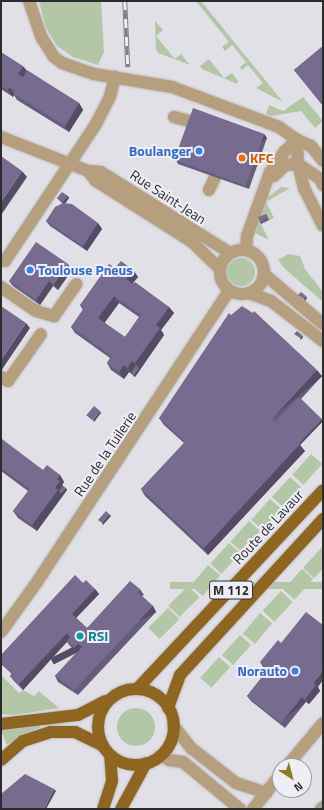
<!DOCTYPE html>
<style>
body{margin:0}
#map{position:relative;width:324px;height:810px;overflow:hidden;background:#e2e0e7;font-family:"Titillium Web",sans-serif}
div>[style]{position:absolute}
.green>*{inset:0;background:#b3c6a6;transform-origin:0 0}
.round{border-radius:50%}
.roads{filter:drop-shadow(0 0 1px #bebcc2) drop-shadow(0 0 1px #bebcc2)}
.minor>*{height:12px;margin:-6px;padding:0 6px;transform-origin:6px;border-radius:6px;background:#b59f7f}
.minor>.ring{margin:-6px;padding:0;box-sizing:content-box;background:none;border:12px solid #b59f7f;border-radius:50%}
.major>*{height:12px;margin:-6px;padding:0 6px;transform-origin:6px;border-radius:6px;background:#8e6621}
.major>.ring{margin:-6px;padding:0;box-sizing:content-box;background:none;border:12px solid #8e6621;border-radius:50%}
.rail>*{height:4.5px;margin-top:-2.25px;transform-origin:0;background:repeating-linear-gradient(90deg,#efedf5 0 9px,#818085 0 18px);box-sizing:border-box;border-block:1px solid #818085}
.wall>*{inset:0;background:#665d7b}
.shaded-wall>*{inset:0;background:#534c64;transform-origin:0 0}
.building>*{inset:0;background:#776c8f;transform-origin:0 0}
.dots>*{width:11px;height:11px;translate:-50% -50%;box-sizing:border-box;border:2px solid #efedf5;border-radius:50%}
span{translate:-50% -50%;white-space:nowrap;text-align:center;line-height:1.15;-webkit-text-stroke:4px #efedf5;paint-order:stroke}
.shield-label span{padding:1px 3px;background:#efedf5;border:1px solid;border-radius:3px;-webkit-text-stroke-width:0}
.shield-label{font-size:13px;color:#2c2b2e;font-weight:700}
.shop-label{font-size:14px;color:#366cbe;font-weight:700}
.right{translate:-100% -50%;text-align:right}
.left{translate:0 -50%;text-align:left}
.food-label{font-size:14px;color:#c56008;font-weight:700}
.street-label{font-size:14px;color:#2c2b2e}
.culture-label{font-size:14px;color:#0d838f;font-weight:700}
.frame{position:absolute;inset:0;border:2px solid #2c2b2e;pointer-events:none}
.north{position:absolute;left:272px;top:758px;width:40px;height:40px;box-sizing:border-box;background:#efedf5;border:1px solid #a19fa5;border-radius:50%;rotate:144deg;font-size:11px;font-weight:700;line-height:16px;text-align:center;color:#2c2b2e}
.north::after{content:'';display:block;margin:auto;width:14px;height:18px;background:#8a7e25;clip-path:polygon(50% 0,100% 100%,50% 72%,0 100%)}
</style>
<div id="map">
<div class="green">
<div style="clip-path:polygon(39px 1px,101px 1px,104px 52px,98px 65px,73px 57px,57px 46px,46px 28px)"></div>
<div style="clip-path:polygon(196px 1px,201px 1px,283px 102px,256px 88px,263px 83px,248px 65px,242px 70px,240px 67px,246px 62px,232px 45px,225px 51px,222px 47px,229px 42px)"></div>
<div style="clip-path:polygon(155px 21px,163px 30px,156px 36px,175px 59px,181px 54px,190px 65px,158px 53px,156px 49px)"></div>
<div style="clip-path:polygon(209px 59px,224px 78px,232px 73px,238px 81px,237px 84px,202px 69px,200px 66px)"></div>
<div style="clip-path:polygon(303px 97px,323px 121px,315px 128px,301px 111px,271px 116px,266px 114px,269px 105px,283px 111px)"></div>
<div style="clip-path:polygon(281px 187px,290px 188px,266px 202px,274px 218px,261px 224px,269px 240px,255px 233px,257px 225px,268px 197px)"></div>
<div style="clip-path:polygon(288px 254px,300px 256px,305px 269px,323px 292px,323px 302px,284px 268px,278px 260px)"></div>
<div class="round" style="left:227px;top:258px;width:28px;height:28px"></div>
<div style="left:311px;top:454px;width:15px;height:28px;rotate:42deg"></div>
<div style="left:290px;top:477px;width:15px;height:27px;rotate:42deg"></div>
<div style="left:270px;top:499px;width:15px;height:28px;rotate:42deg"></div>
<div style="left:249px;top:521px;width:15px;height:28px;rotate:42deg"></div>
<div style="left:229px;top:543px;width:15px;height:28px;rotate:42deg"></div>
<div style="clip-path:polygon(322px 547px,323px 569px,314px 578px,303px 568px)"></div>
<div style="left:208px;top:565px;width:16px;height:27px;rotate:40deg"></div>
<div style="left:302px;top:569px;width:15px;height:28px;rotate:42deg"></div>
<div style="left:323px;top:582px;width:7px;height:153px;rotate:90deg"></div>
<div style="left:188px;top:586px;width:16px;height:28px;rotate:45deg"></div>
<div style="left:281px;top:591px;width:16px;height:27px;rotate:43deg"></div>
<div style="left:168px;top:608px;width:16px;height:28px;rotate:45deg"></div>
<div style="left:260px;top:613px;width:16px;height:27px;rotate:40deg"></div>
<div style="left:240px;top:635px;width:15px;height:27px;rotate:42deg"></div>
<div style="left:219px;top:657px;width:15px;height:28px;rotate:42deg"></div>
<div style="clip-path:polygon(1px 675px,19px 693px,23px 690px,34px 696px,39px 691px,59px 708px,14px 715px,1px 714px)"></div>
<div class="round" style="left:117px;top:708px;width:38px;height:38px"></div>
<div style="clip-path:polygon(40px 723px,40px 728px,23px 734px,7px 745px,1px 730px)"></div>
</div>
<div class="roads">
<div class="minor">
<div style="left:29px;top:1px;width:39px;rotate:71deg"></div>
<div style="left:42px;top:38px;width:22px;rotate:58deg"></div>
<div style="left:54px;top:57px;width:10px;rotate:37deg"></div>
<div style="left:62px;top:63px;width:34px;rotate:19deg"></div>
<div style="left:94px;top:74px;width:79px;rotate:9.5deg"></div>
<div style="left:172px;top:87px;width:114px;rotate:20.5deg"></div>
<div style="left:279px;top:127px;width:22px;rotate:36deg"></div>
<div style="left:297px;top:140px;width:15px;rotate:23deg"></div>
<div style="left:311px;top:146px;width:19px;rotate:51deg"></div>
<div style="left:174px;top:117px;width:20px;rotate:15deg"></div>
<div style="left:1px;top:137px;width:93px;rotate:21.3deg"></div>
<div style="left:88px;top:171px;width:13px;rotate:4deg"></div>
<div style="left:101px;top:172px;width:152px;rotate:32.1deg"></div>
<div style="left:297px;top:140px;width:24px;rotate:88deg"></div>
<div style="left:298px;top:164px;width:25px;rotate:76deg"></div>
<div style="left:304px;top:188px;width:42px;rotate:63.4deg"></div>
<div style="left:88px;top:171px;width:13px;rotate:51deg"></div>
<div style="left:96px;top:181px;width:112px;rotate:32.3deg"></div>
<div style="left:191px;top:241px;width:40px;rotate:44deg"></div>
<div style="left:274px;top:176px;width:16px;rotate:-45deg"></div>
<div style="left:285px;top:165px;width:13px;rotate:-4deg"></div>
<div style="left:298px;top:164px;width:27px;rotate:34deg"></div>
<div style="left:320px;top:179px;width:7px;rotate:63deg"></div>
<div style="left:209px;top:190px;width:14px;rotate:-65deg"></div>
<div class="ring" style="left:220px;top:250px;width:32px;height:32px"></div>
<div style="left:246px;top:250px;width:14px;rotate:-86deg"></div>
<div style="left:247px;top:236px;width:68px;rotate:-70.2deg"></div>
<div style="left:270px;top:172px;width:24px;rotate:-55deg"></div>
<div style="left:284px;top:152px;width:18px;rotate:-43deg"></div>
<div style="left:1px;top:260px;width:4px;rotate:14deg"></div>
<div style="left:5px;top:261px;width:164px;rotate:-56.4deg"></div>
<div style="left:96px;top:124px;width:31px;rotate:-63deg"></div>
<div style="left:110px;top:96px;width:20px;rotate:-75deg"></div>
<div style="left:264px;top:274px;width:77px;rotate:40.3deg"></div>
<div style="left:1px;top:287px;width:42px;rotate:34.4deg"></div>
<div style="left:36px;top:311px;width:19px;rotate:16deg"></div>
<div style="left:54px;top:316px;width:39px;rotate:-55deg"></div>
<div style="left:249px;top:293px;width:23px;rotate:20deg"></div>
<div style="left:271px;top:301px;width:66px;rotate:37.6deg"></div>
<div style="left:1px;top:377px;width:8px;rotate:30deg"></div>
<div style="left:8px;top:381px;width:57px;rotate:-54.9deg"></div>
<div style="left:1px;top:632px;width:62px;rotate:-54.2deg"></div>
<div style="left:37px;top:582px;width:349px;rotate:-56.6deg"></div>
<div style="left:173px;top:725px;width:29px;rotate:52deg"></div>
<div style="left:191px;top:748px;width:57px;rotate:37.9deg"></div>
<div style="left:236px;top:783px;width:32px;rotate:18deg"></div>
<div style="left:161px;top:755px;width:9px;rotate:32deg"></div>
<div style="left:169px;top:760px;width:14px;rotate:8deg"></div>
<div style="left:183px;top:762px;width:74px;rotate:39.5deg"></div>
<div style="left:287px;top:766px;width:56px;rotate:-50.1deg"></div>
<div style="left:253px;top:809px;width:43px;rotate:-51.5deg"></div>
<div style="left:321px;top:809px;width:3px;rotate:-45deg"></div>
</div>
<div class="major">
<div style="left:137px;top:689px;width:272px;rotate:-46.9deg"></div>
<div class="ring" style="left:98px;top:689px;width:64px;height:64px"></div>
<div style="left:168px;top:708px;width:35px;rotate:-70deg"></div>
<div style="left:180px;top:675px;width:212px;rotate:-47.5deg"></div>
<div style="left:1px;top:724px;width:78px;rotate:-6.7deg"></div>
<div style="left:78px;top:715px;width:31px;rotate:-27deg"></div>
<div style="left:1px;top:760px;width:29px;rotate:-41deg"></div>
<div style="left:23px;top:741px;width:29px;rotate:-18deg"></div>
<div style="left:51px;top:732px;width:24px"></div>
<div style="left:75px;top:732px;width:30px;rotate:26deg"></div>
<div style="left:103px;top:809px;width:29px;rotate:-72deg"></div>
<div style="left:112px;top:781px;width:26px;rotate:-94deg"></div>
<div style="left:121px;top:809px;width:52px;rotate:-61.5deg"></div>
</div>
</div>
<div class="rail">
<div style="left:125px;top:1px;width:66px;rotate:87.4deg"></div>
</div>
<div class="wall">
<div style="clip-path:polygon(323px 46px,323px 106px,294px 70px)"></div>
<div style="clip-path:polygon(1px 52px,26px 71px,79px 103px,83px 110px,69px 132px,17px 100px,14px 95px,13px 97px,1px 89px)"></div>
<div style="clip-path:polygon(264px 134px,267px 138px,249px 189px,178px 164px,176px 160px)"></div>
<div style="clip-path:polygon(68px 196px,69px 198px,65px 204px,98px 223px,102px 229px,87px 251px,50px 226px,46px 221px,63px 204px,57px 198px)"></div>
<div style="clip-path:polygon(266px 214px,269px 220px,261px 224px,260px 222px)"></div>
<div style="clip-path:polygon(evenodd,115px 268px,133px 270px,138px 277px,133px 283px,169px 307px,174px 313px,161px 330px,164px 335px,135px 377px,129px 372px,124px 379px,111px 370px,107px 363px,110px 358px,75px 333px,71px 327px,83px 310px,80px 305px,115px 268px,119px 303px,139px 317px,125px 337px,104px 323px,119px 303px)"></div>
<div style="clip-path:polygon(72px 270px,58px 290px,53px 286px,40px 305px,13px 286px,9px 281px)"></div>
<div style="clip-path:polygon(322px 376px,301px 399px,323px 421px,300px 445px,305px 451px,208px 555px,145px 496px,141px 489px,184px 443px,164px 425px,159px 418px)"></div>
<div style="clip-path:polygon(1px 441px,43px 470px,60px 475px,64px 482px,62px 485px,67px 490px,37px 531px,18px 518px,13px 511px,28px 491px,1px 471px)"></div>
<div style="clip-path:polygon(83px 583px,95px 589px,99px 594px,76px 618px,87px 628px,140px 589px,144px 595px,142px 596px,153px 606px,156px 612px,78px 695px,58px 682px,55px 676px,77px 652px,70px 646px,67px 642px,23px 690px,14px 681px,10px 676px,12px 674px,1px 664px,1px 655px)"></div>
<div style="clip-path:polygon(260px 662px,318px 687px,320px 691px,309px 704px,306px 702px,285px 728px,251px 701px,247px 696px,267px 671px,263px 667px)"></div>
</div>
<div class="shaded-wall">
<div style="clip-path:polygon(23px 66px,28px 72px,23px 80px,18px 74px)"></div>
<div style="clip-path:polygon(9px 87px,14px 94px,13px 93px,14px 95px,13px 97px,8px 90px)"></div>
<div style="clip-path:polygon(79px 103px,83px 110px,69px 132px,65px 126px)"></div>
<div style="left:264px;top:134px;width:5px;height:54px;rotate:53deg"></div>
<div style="clip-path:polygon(22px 171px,27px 177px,1px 215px,1px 202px)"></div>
<div style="clip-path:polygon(68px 196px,69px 198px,64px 204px,63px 202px)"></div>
<div style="clip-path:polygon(98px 223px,102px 229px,87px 251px,83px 246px)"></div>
<div style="clip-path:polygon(68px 264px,72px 270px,58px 290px,54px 284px)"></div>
<div style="clip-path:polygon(133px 270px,138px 277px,131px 285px,126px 279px)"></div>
<div style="clip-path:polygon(49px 281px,53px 286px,40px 305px,36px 300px)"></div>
<div style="clip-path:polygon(114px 296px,119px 303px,103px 325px,98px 318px)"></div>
<div style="clip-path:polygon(306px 296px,307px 298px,305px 301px,304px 299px)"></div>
<div style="clip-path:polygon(169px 307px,174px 313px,161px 330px,164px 335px,135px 377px,134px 375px,139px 368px,135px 363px,156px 325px)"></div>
<div style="clip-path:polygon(26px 323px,30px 328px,1px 371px,1px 360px)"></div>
<div style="clip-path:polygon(302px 335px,303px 337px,301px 340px,300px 338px)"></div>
<div style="clip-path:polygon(132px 361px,137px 367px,131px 373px,127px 368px)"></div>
<div style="clip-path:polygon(124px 365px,129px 372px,124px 379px,119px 372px)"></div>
<div style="left:317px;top:370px;width:8px;height:67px;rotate:50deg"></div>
<div style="clip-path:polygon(100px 411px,101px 413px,94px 422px,93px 420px)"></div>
<div style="clip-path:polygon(322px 419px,323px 421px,300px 445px,305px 451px,208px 555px,204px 548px)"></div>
<div style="clip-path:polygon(60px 475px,64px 482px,62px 485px,64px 488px,66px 488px,67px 490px,37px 531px,32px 525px,55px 488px,57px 479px)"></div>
<div style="clip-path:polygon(109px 514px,111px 516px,103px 525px,102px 523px)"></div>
<div style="clip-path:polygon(95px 589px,99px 594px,75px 619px,72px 614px)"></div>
<div style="left:153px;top:606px;width:7px;height:115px;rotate:63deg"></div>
<div style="clip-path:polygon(67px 633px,70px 638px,23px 690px,19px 684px)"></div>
<div style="clip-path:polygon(323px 670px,323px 680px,318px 687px,320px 691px,309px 704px,305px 699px,313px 683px)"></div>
<div style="left:302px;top:697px;width:6px;height:33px;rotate:51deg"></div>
<div style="clip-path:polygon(54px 789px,56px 791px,46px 809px,44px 809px)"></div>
</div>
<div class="building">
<div style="clip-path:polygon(323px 46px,323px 105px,294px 70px)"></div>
<div style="clip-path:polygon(1px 52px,23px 66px,18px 74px,23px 77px,27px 70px,79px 103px,65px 126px,13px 93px,14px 90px,9px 87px,8px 90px,1px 86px)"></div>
<div style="left:193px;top:108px;width:76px;height:55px;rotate:20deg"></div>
<div style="clip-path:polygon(1px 156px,22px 171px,1px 202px)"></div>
<div style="clip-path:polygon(62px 192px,68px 196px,63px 202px,57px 198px)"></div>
<div style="clip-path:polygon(63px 203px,72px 204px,98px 223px,83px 246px,46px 221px,55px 207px)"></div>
<div style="clip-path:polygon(266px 214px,268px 218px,260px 222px,258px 217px)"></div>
<div style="clip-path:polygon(36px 242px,68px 264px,54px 284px,49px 281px,36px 300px,9px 281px)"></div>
<div style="clip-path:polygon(evenodd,121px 261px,133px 270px,126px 279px,133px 284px,135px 282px,169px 307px,156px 325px,160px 328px,135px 363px,132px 361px,127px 368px,124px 365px,119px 372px,107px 363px,112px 356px,71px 327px,84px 308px,80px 305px,109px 264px,115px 268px,121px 261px,114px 296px,141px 315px,125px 337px,98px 318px,114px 296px)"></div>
<div style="clip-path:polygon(301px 292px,306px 296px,304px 299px,298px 295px)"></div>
<div style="clip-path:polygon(1px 306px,26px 323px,1px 360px)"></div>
<div style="clip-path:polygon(242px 306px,253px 313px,254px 311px,317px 370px,272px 419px,300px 444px,204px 548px,141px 489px,185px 442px,159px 418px,229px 313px,231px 315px)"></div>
<div style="clip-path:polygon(297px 331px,302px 335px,300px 338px,294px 334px)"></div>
<div style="clip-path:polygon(136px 365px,139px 368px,134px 375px,131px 373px)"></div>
<div style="left:299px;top:397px;width:32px;height:34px;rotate:44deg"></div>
<div style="left:94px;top:406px;width:8px;height:12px;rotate:40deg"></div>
<div style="clip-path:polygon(2px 439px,43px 470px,47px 465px,60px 475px,57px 479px,60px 481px,55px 488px,58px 490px,32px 525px,13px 511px,30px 489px,1px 468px,1px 441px)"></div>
<div style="clip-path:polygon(63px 486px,66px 488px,61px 494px,59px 491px)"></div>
<div style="clip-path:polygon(106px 511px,109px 514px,102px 523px,98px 520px)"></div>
<div style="clip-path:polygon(75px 575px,83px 583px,86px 580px,95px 589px,72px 614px,87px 628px,130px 581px,140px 589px,137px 592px,153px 606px,74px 690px,55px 676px,82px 647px,78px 644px,74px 648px,67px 641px,71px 637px,67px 633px,19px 684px,10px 676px,12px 673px,1px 663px,1px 655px)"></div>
<div style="clip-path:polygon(306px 612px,323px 625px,323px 670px,313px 683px,316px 685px,305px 699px,302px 697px,281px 723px,247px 696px,268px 669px,260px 662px,278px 640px,281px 643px)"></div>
<div style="clip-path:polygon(25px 774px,54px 789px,44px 809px,1px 809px,1px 794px)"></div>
</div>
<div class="dots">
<div style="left:199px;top:151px;background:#3f7fe0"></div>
<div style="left:242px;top:158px;background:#e8710a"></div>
<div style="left:30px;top:270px;background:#3f7fe0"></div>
<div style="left:80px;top:636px;background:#0f9aa8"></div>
<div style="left:295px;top:671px;background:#3f7fe0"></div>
</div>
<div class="shield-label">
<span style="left:231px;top:590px">M 112</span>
</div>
<div class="shop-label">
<span class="right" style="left:191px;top:151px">Boulanger</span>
<span class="left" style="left:38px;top:270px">Toulouse Pneus</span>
<span class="right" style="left:287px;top:671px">Norauto</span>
</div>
<div class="food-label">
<span class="left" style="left:250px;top:158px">KFC</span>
</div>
<div class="street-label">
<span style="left:168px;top:197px;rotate:33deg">Rue Saint-Jean</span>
<span style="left:105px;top:454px;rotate:-56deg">Rue de la Tuilerie</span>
<span style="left:268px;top:527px;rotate:-47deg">Route de Lavaur</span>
</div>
<div class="culture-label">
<span class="left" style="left:88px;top:636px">RSI</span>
</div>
<div class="frame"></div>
<div class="north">N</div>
</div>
